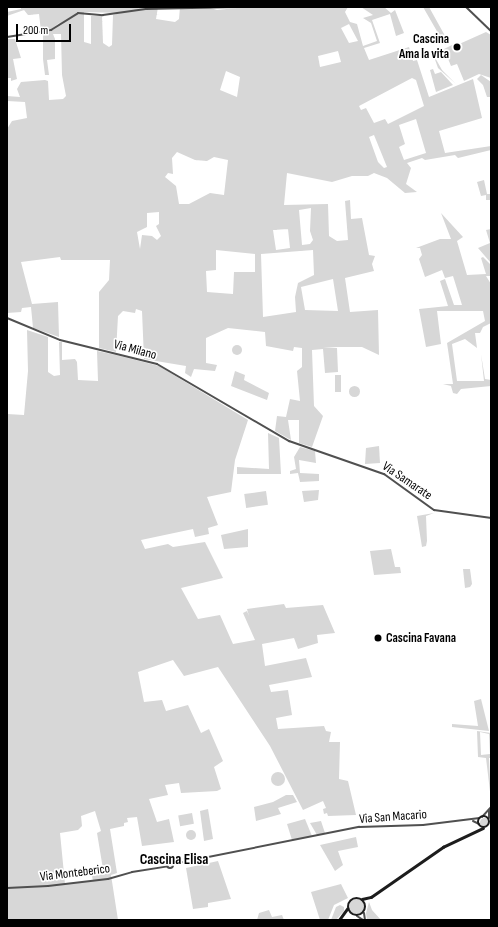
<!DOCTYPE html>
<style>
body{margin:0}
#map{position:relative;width:498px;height:927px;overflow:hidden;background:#fff;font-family:"Sofia Sans Condensed",sans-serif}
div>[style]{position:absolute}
.green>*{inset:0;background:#d7d7d7;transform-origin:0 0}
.round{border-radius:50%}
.tertiary>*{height:2px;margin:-1px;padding:0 1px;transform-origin:1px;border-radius:1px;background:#505050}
.tertiary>.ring{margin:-1px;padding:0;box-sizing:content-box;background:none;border:2px solid #505050;border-radius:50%}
.secondary>*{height:2.5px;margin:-1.25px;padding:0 1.25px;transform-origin:1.25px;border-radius:1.25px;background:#1d1d1d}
.secondary>.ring{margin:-1.25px;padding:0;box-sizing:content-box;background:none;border:2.5px solid #1d1d1d;border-radius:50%}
.dots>*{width:11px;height:11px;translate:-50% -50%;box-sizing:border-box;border:2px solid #fff;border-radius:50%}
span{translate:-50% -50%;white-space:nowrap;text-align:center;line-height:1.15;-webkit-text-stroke:3.5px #fff;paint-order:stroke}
.poi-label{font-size:13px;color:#000;font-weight:700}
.right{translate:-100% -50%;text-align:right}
.left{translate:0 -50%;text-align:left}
.street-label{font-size:13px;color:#000}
.quarter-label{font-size:15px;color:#000;font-weight:700}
.frame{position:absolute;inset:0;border:8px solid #000;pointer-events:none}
.scale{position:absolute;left:16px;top:24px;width:55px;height:18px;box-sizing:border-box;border:2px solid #000;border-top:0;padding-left:5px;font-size:12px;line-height:14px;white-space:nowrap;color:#000;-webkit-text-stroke:3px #fff;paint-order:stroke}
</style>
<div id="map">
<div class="green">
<div style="clip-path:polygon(evenodd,21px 7px,158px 7px,156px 19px,175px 22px,179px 19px,180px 7px,207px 7px,217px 10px,246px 7px,348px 7px,345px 12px,350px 22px,357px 24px,363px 46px,377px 41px,371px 23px,363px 18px,373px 15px,361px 7px,384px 7px,391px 13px,395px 10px,404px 33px,396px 36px,390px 14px,372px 20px,380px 43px,364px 48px,369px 60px,409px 47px,413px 61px,417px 60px,429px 97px,473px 79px,482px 118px,439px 131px,445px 153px,491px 146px,491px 150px,458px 158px,455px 155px,425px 160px,422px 158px,407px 163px,411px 168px,406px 184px,417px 192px,405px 193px,387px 178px,374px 173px,368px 176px,352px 176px,332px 182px,287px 173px,284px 205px,328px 204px,329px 236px,337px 241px,348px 240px,345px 201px,350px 200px,351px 219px,362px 218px,369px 255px,375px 256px,372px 264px,374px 271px,345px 278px,350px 312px,378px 310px,379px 355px,362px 347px,323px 347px,337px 348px,338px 372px,325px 373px,323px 349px,312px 350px,314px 406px,323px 416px,312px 447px,299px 443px,299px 420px,288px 420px,291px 440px,275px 431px,277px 416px,286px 417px,290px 399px,300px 401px,297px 371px,302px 367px,302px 348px,294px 347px,293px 351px,266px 346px,265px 332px,228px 328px,206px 338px,206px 363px,217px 365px,215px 371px,194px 369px,191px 377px,185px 373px,186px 366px,144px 359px,142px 311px,136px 309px,135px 313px,123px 311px,118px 316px,116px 352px,99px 348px,99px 292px,109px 280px,110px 260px,61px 260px,60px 257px,21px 262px,32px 304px,58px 302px,59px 337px,33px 328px,31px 307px,22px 308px,21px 312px,7px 313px,7px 129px,12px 121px,27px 118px,25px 102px,7px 101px,7px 96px,20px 97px,17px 89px,21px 82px,45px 80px,48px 81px,49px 100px,63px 99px,66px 96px,62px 75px,61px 34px,53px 34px,55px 39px,55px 59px,47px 60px,49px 75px,45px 75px,43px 59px,43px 33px,50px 32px,61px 21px,52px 29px,41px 31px,39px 14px,28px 15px,24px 10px,7px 16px,7px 12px,21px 9px,21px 7px,84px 12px,121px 13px,113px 15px,112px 45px,109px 47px,103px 43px,102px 16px,91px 16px,91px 44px,84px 42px,84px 12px,21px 7px,349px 24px,358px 41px,349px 43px,341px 28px,349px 24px,21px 7px,338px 51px,341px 62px,320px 67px,318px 56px,338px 51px,21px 7px,226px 71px,240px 77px,237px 97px,220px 90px,226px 71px,21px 7px,412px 78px,416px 80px,424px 106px,388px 124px,385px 119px,374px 123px,366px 108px,361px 110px,359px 106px,412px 78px,21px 7px,416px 119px,426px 153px,404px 160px,399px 147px,405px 144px,399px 125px,416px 119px,21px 7px,374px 135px,387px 167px,384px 168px,378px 162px,369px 137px,374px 135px,21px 7px,177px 152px,195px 160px,207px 161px,214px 157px,228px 160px,224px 195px,210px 193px,189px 204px,179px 204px,176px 186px,165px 177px,168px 173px,173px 174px,172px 158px,177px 152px,21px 7px,311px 208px,310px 231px,313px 240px,310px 244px,302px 245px,299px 210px,311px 208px,21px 7px,159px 212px,159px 224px,156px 226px,161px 236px,157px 240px,152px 236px,142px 235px,140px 249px,137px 232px,147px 227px,147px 213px,159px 212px,21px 7px,288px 229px,290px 248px,276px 250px,273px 230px,288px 229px,21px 7px,216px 250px,255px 254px,255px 272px,234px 272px,233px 294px,207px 292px,206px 271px,216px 270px,216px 250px,21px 7px,313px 250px,314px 275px,298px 283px,295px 297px,296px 312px,263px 317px,261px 254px,313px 250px,21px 7px,333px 279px,338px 311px,305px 310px,301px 287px,333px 279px)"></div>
<div style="clip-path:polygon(423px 7px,429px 7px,449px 43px,445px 45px,443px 41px,439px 43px,435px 35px,438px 33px)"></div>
<div style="clip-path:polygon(486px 32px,491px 35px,491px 78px,479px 74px,464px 81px,457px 64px,451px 66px,444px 49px,454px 44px,459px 51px,457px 45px)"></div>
<div style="clip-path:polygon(7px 39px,15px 39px,21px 58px,13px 59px,17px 79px,11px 81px,11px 78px,7px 78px)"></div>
<div style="clip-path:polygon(433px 54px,442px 70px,456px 84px,438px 68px)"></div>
<div style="clip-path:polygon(433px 69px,435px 74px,441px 72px,453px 85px,436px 92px,430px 70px)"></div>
<div style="clip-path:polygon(481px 75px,491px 82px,491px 97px,487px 97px,483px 85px,477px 79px)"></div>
<div style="clip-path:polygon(484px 180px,487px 194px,491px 194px,491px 200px,486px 200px,486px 195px,481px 196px,477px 182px)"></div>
<div style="clip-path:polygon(441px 213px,463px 237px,457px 241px,467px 275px,486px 274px,481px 258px,483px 257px,491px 265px,491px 276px,486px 276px,491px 284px,491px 323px,483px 327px,480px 333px,475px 333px,477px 348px,465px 339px,452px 344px,457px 381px,484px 381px,481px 354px,485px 379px,491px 380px,491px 386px,461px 389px,457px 394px,453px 393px,451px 386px,443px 384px,453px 384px,447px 343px,485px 321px,483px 311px,437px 311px,441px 344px,426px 347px,419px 309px,448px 306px,440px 281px,445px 279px,454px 305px,462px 305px,453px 276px,445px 278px,442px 270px,425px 277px,419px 259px,422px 255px,420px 248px,416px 248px,440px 239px,451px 239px)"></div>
<div style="clip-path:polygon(491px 229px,491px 263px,478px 248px,490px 243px,486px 230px)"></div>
<div style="clip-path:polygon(evenodd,27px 330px,48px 337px,48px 372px,54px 376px,60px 375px,59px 342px,62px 342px,62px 360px,75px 359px,77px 362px,78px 380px,98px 381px,97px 351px,116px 355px,159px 366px,248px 420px,235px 460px,231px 492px,207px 497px,218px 525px,208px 528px,209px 534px,195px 537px,193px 529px,141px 540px,145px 549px,168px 544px,173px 547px,205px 542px,223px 578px,181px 588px,198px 619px,220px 615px,233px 644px,255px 640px,243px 613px,247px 611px,249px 616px,247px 609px,284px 604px,286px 608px,323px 605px,335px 633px,317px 635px,318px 643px,298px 649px,294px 638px,262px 644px,265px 666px,306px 658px,312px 677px,269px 685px,271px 692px,288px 690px,292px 715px,276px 718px,278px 729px,324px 726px,326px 731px,331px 732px,329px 742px,340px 742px,339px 779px,348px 781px,356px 815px,328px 816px,327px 813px,324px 814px,323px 809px,326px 808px,323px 801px,303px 810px,270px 746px,218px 667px,184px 676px,173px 660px,138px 672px,144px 702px,162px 700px,166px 711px,188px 705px,201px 733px,209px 729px,223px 761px,214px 767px,221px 789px,217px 791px,181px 793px,179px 783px,165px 785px,168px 795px,149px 799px,157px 822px,169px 819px,174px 842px,142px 846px,137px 817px,127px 818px,128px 822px,124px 823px,124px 826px,110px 829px,117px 873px,111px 875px,118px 920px,7px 920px,7px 414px,24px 415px,28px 371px,27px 330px,95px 811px,101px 831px,97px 833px,103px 869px,91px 871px,93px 881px,65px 884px,60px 833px,78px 830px,82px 826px,81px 816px,95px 811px)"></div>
<div class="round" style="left:232px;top:345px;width:10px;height:10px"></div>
<div style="clip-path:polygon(235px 371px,245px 375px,244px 380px,269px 393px,267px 400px,231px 386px)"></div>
<div style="left:335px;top:375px;width:6px;height:17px"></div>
<div class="round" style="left:348.5px;top:385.5px;width:11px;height:11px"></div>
<div style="clip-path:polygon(268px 433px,279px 438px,281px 474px,237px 474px,237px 467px,269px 469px)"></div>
<div style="clip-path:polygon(379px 446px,380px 463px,365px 464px,366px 448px)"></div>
<div style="clip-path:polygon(300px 447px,315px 451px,316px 463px,299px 460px,300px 473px,319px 474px,319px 481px,300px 482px,298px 473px,290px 474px,290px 471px,296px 469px,294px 457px)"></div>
<div style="clip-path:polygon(319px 490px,318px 500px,304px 502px,302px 491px)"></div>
<div style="left:266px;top:491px;width:14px;height:22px;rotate:82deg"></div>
<div style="clip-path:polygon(434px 513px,426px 516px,427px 541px,426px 546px,422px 547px,417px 516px)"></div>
<div style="clip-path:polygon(248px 529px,248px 547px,224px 549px,221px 535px)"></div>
<div style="clip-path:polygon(391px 549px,395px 567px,400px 567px,401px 573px,374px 575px,370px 551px)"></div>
<div style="clip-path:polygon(463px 569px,470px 569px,472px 584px,470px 587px,465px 588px)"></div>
<div style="clip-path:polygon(481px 699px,489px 731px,452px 727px,452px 724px,478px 726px,474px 701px)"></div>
<div style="clip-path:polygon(evenodd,477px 731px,491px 733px,491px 758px,489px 758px,491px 800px,486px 758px,478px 757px,477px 731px,480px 732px,489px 734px,490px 754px,481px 755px,480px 732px)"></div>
<div class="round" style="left:271px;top:772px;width:14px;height:14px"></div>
<div style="clip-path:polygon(286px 795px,293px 795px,297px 802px,278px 808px,281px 814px,256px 821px,254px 807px,273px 802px)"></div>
<div style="clip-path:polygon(208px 809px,213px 839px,204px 841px,200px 811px)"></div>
<div style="left:192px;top:813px;width:11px;height:14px;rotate:80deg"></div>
<div class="round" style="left:479.5px;top:817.5px;width:9px;height:9px"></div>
<div style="clip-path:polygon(305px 819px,312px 836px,292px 840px,287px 824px)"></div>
<div style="clip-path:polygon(321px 821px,325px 833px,317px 835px,310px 823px)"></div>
<div class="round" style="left:186px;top:830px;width:10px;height:10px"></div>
<div style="clip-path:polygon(356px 837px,358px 847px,338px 851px,343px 865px,335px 871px,320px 845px)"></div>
<div style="clip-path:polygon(218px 861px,231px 899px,208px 903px,208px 907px,193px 909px,186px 868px)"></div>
<div style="clip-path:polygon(341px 884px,348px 898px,334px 905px,328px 920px,320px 920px,311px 892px)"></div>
<div class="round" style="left:349px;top:899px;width:16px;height:16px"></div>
<div style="clip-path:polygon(369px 902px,372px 910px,381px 920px,367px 920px,366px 913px)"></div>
<div style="clip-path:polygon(340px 905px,344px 907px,344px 911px,336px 920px,331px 920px,336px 907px)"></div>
<div style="clip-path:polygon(269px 910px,272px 917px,282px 915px,284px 920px,257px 920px,259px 913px)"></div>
</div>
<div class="tertiary">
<div style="left:466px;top:7px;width:35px;rotate:44deg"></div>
<div style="left:7px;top:37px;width:45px;rotate:-9deg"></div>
<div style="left:51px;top:30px;width:32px;rotate:-32deg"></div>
<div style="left:78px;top:13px;width:25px;rotate:5deg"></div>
<div style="left:103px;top:15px;width:43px;rotate:-7.9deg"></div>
<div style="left:146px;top:9px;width:90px;rotate:-1.3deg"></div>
<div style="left:7px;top:318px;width:57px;rotate:22.5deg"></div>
<div style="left:60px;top:340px;width:100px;rotate:13.9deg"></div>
<div style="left:157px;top:364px;width:153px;rotate:30.3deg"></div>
<div style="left:289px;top:441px;width:101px;rotate:19.2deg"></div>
<div style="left:384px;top:474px;width:62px;rotate:35.8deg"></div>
<div style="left:434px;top:510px;width:58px;rotate:8deg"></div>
<div style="left:482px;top:817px;width:13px;rotate:-48deg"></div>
<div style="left:489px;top:818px;width:8px;rotate:-90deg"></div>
<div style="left:473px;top:821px;width:7px;rotate:27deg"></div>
<div class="ring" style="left:167px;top:862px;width:4px;height:4px"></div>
<div style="left:173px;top:864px;width:190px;rotate:-11.3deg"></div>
<div style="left:359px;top:827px;width:64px;rotate:-1.8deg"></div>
<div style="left:423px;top:825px;width:57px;rotate:-7deg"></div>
<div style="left:7px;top:888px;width:41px;rotate:-2.8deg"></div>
<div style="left:48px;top:886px;width:60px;rotate:-6.7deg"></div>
<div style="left:108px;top:879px;width:25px;rotate:-16deg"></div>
<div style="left:132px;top:872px;width:36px;rotate:-9deg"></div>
<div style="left:364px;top:913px;width:7px;rotate:82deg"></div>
<div style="left:357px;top:916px;width:7px;rotate:34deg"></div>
</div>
<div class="secondary">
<div class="ring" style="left:478px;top:816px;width:9.5px;height:9.5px"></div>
<div class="ring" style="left:348px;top:898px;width:15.5px;height:15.5px"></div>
<div style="left:362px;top:899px;width:9px;rotate:-13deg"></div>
<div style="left:371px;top:897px;width:88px;rotate:-34.8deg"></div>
<div style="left:443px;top:847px;width:44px;rotate:-25.4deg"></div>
<div style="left:339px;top:920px;width:14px;rotate:-54deg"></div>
</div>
<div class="dots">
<div style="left:457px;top:47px;background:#000"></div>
<div style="left:378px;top:638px;background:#000"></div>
</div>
<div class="poi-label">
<span class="right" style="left:449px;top:47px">Cascina<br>Ama la vita</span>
<span class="left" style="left:386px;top:638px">Cascina Favana</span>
</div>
<div class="street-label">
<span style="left:135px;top:350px;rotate:15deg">Via Milano</span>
<span style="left:407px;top:481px;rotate:34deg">Via Samarate</span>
<span style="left:393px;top:817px;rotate:-4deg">Via San Macario</span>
<span style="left:75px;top:873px;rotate:-7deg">Via Monteberico</span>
</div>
<div class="quarter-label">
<span style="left:174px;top:860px">Cascina Elisa</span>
</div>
<div class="frame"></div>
<div class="scale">200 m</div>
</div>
